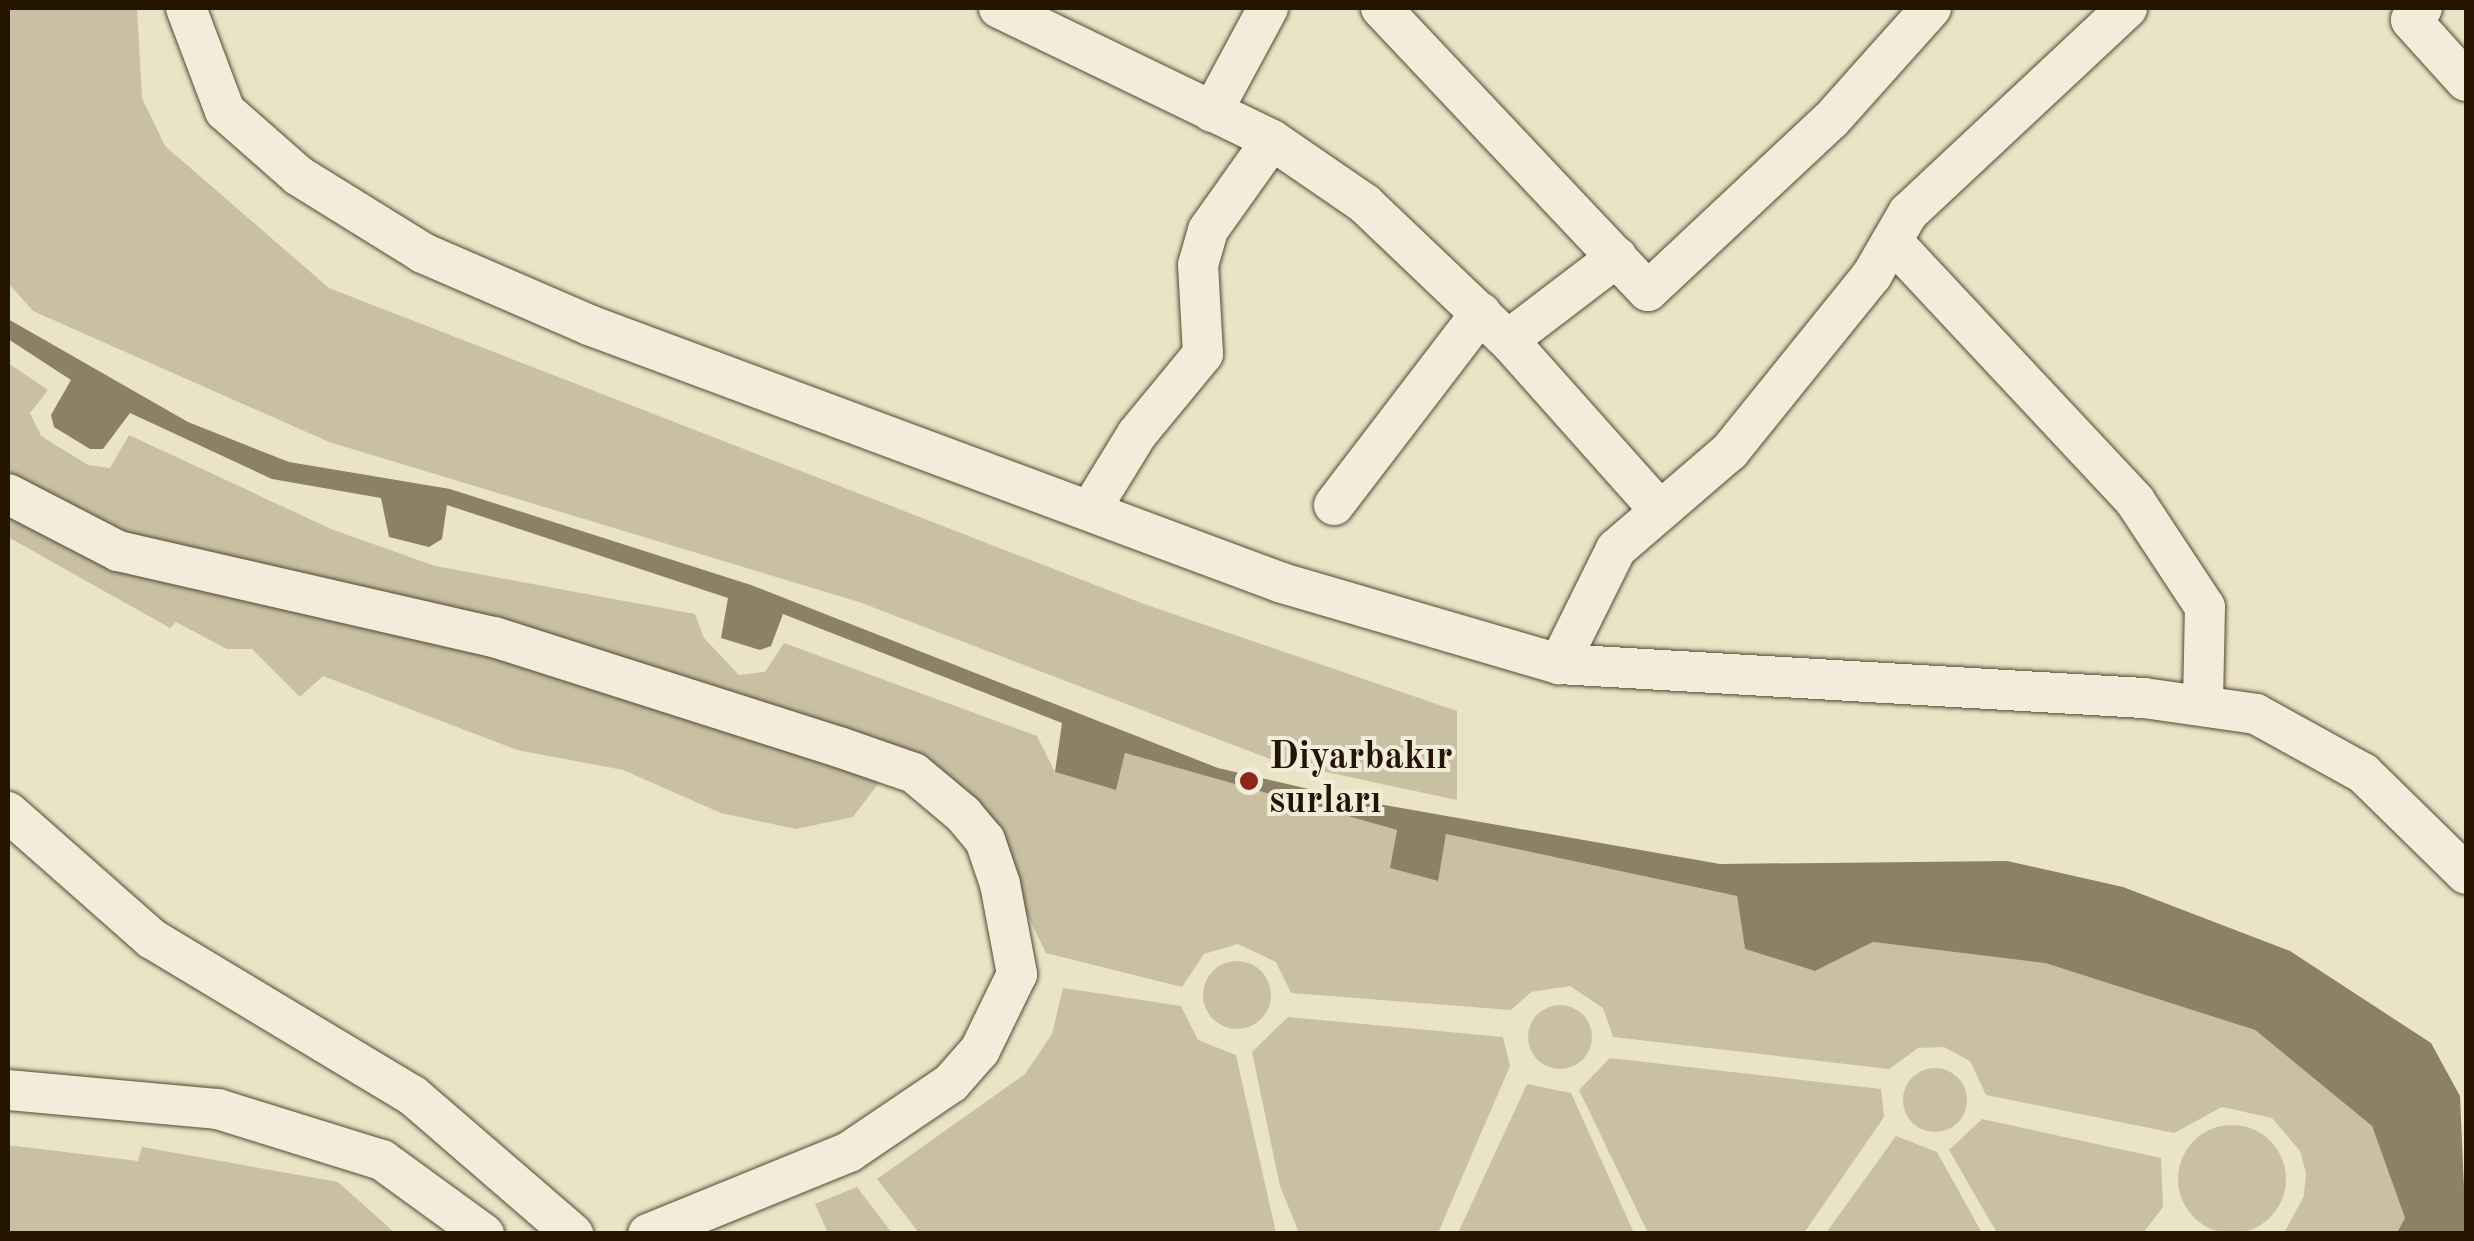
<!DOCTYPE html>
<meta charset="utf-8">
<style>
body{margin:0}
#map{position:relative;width:2474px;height:1241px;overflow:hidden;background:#ebe3c6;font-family:"Old Standard TT",serif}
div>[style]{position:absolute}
.green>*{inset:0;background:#c9c0a4}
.round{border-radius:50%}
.building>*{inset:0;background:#8c8067}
.roads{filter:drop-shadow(0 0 2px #564832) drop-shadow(0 0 2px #564832)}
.minor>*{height:40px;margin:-20px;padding:0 20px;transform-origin:20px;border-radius:20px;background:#f2edda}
.dots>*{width:28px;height:28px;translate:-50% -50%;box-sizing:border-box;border:5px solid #f2edda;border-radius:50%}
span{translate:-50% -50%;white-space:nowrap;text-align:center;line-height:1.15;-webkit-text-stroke:8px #f2edda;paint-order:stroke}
.poi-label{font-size:38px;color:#251400;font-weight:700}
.left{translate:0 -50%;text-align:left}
.frame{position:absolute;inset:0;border:10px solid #251400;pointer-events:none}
</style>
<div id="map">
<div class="green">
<div style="clip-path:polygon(8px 8px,137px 8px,142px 98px,165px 146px,329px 288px,1144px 604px,1457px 711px,1457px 800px,1275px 761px,859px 602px,329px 442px,33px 311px,8px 283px)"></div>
<div style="clip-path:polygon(8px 363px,48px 390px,30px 413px,41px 436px,88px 465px,110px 468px,129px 435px,331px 529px,435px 566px,695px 614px,704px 638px,739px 675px,765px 672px,784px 643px,1037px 736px,1055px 772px,1116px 790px,1125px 753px,1397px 830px,1391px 868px,1437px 881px,1446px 834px,1737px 896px,1745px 949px,1815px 971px,1873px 942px,2045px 963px,2255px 1030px,2372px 1126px,2405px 1218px,2396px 1233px,2284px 1233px,2304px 1196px,2306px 1173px,2300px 1151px,2272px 1118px,2222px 1107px,2174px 1133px,1986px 1095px,1970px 1061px,1944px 1047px,1918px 1048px,1889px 1069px,1613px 1037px,1603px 1008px,1570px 986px,1531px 992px,1511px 1010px,1291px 993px,1276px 962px,1238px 944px,1204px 954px,1182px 987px,1046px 953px,978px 814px,881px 780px,853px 817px,796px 829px,721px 813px,623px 770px,517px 750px,323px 676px,300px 697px,252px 649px,227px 649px,176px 622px,170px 628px,8px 537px)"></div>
<div class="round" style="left:1203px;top:961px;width:68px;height:68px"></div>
<div style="clip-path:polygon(1063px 988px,1181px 1006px,1198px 1040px,1236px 1055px,1276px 1233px,919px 1233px,877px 1179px,1025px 1074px,1052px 1034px)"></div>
<div class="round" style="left:1528px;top:1005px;width:64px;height:64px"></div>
<div style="clip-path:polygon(1288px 1017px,1503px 1037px,1510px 1066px,1438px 1233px,1299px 1233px,1280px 1186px,1252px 1052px)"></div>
<div style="clip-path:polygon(1610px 1058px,1881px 1089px,1884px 1117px,1804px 1233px,1648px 1233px,1579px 1090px)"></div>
<div class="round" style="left:1903px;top:1068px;width:64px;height:64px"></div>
<div style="clip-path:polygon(1527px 1084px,1571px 1093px,1634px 1233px,1458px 1233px)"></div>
<div style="clip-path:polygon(1982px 1119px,2161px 1158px,2163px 1207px,2143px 1233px,1997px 1233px,1949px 1150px)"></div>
<div class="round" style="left:2178px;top:1125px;width:108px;height:108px"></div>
<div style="clip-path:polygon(1896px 1136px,1937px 1152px,1982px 1233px,1826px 1233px)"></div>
<div style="clip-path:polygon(8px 1145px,138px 1161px,142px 1147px,338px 1182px,395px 1233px,8px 1233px)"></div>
<div style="clip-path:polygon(857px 1187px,892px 1233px,828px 1233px,815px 1204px)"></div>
</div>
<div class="building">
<div style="clip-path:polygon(8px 319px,188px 422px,289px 462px,450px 489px,751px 585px,1218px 768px,1356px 800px,1720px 864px,2007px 861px,2123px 887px,2290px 951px,2431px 1043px,2460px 1096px,2466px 1234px,2396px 1234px,2405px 1218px,2372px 1126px,2255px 1030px,2045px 963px,1873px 942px,1815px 971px,1745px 949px,1737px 896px,1446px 834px,1438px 881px,1390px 868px,1397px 830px,1125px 753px,1116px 790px,1055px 772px,1062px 723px,783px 614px,771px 646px,760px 650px,721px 638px,728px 598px,447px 505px,442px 539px,429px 547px,389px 537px,381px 498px,272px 479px,130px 413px,103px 449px,90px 449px,54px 427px,51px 415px,71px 380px,8px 339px)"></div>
</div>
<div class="roads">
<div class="minor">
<div style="left:186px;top:8px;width:110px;rotate:69.3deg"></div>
<div style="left:225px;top:111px;width:98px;rotate:41.3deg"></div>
<div style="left:299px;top:176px;width:146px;rotate:31.8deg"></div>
<div style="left:423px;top:253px;width:181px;rotate:23.4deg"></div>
<div style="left:589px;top:325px;width:739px;rotate:20.42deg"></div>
<div style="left:1282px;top:583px;width:289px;rotate:16.3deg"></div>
<div style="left:1559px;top:664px;width:586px;rotate:3.33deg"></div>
<div style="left:2144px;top:698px;width:113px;rotate:8.1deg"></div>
<div style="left:2256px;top:714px;width:122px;rotate:28.9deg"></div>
<div style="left:2363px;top:773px;width:144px;rotate:44.4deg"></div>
<div style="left:999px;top:8px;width:303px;rotate:25.8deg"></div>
<div style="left:1272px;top:140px;width:113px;rotate:34.5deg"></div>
<div style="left:1365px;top:204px;width:197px;rotate:43.6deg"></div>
<div style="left:1508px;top:340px;width:224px;rotate:48.3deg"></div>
<div style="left:1381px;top:8px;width:389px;rotate:46.7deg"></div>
<div style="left:1648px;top:291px;width:250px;rotate:-43.1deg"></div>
<div style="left:1831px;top:120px;width:150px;rotate:-48.2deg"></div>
<div style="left:2422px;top:8px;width:16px;rotate:133deg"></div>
<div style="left:2411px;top:20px;width:82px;rotate:48deg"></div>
<div style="left:1212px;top:112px;width:118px;rotate:-61.7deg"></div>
<div style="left:1892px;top:241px;width:356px;rotate:46.9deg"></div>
<div style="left:2135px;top:501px;width:127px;rotate:56.6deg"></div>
<div style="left:2205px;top:607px;width:97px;rotate:91.2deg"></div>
<div style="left:1508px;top:340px;width:137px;rotate:-37.3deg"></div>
<div style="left:8px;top:494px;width:124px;rotate:27.4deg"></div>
<div style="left:118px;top:551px;width:386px;rotate:12.9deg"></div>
<div style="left:494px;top:637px;width:362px;rotate:17.7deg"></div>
<div style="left:839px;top:747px;width:79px;rotate:19.1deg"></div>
<div style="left:914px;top:773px;width:64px;rotate:39.9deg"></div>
<div style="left:963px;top:814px;width:34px;rotate:50deg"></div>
<div style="left:985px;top:840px;width:46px;rotate:71.2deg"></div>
<div style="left:1000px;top:884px;width:92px;rotate:79.3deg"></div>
<div style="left:1017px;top:974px;width:85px;rotate:116deg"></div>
<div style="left:980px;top:1050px;width:44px;rotate:131.3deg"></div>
<div style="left:951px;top:1083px;width:123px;rotate:145.9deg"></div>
<div style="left:849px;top:1152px;width:217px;rotate:157.8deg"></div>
<div style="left:1334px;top:505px;width:242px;rotate:-52.6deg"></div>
<div style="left:1091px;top:509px;width:88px;rotate:-58.5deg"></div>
<div style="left:1137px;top:434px;width:104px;rotate:-50.5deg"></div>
<div style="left:1203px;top:354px;width:89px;rotate:-93.2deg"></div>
<div style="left:1198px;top:265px;width:36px;rotate:-74deg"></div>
<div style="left:1208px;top:230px;width:110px;rotate:-54.6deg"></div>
<div style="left:1559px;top:664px;width:128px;rotate:-63.6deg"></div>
<div style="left:1616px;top:549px;width:150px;rotate:-40.7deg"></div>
<div style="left:1730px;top:451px;width:226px;rotate:-51.1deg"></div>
<div style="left:1872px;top:275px;width:72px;rotate:-59.9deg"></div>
<div style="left:1908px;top:213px;width:300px;rotate:-43.1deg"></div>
<div style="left:8px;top:812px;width:192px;rotate:41.4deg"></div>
<div style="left:152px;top:939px;width:303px;rotate:31deg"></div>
<div style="left:412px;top:1095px;width:213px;rotate:40.8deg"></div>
<div style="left:8px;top:1090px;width:211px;rotate:5.2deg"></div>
<div style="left:218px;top:1109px;width:172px;rotate:17.3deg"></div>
<div style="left:382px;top:1160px;width:126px;rotate:36deg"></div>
</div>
</div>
<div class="dots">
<div style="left:1249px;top:781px;background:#8f2418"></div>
</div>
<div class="poi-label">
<span class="left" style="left:1269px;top:781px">Diyarbakır<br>surları</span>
</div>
<div class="frame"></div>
</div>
